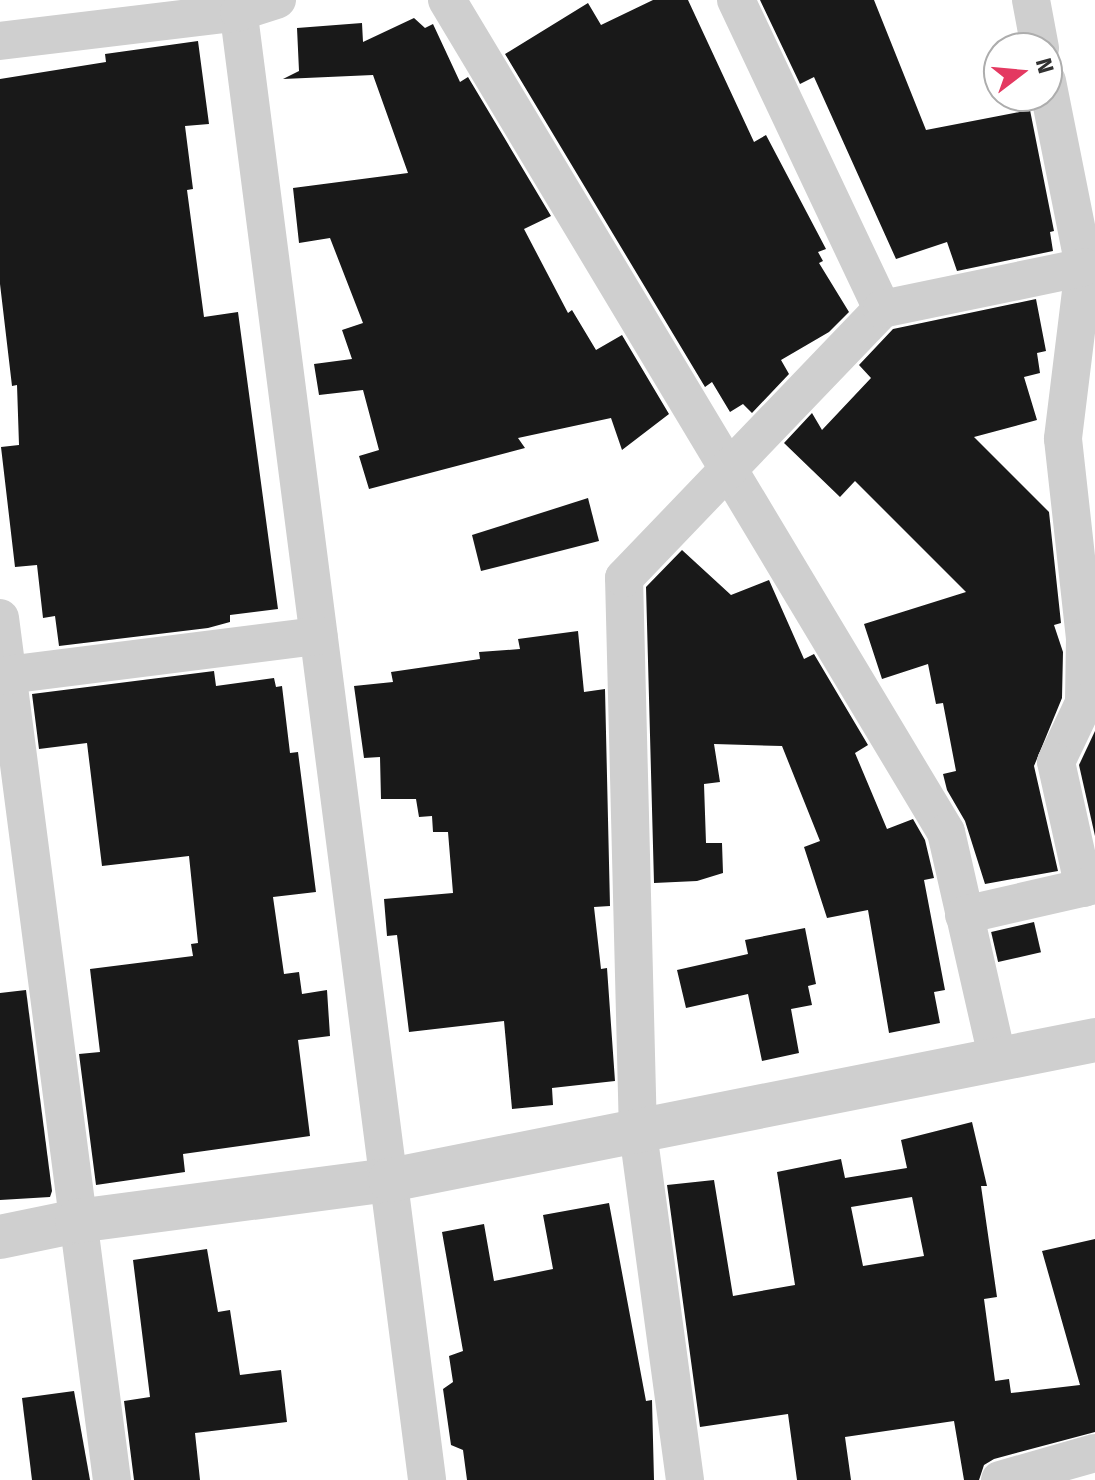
<!DOCTYPE html>
<style>
body{margin:0}
#map{position:relative;width:1095px;height:1480px;overflow:hidden;background:#fff;font-family:"Fira Sans",sans-serif}
div>[style]{position:absolute}
.building>*{inset:0;background:#191919;transform-origin:0 0}
.minor>*{height:38px;margin:-19px;padding:0 19px;transform-origin:19px;border-radius:19px;background:#cfcfcf}
.tertiary>*{height:44px;margin:-22px;padding:0 22px;transform-origin:22px;border-radius:22px;background:#cfcfcf}
span{translate:-50% -50%;white-space:nowrap;text-align:center;line-height:1.15;-webkit-text-stroke:8px #fff;paint-order:stroke}
.north{position:absolute;left:983px;top:32px;width:80px;height:80px;box-sizing:border-box;background:#fff;border:2px solid #adadad;border-radius:50%;rotate:74deg;font-size:22px;font-weight:700;line-height:32px;text-align:center;color:#323232}
.north::after{content:'';display:block;margin:auto;width:28px;height:36px;background:#e43961;clip-path:polygon(50% 0,100% 100%,50% 72%,0 100%)}
</style>
<div id="map">
<div class="building">
<div style="clip-path:polygon(653px 0,688px 0,754px 142px,766px 135px,826px 249px,818px 252px,823px 261px,819px 263px,849px 312px,829px 332px,781px 360px,789px 374px,752px 413px,743px 404px,730px 412px,712px 382px,705px 387px,505px 54px,588px 3px,601px 25px)"></div>
<div style="clip-path:polygon(760px 0,874px 0,926px 130px,1030px 110px,1054px 231px,1050px 232px,1053px 251px,957px 271px,947px 242px,896px 259px,814px 77px,800px 84px)"></div>
<div style="clip-path:polygon(414px 18px,425px 28px,433px 24px,460px 82px,468px 77px,551px 216px,524px 229px,568px 313px,572px 310px,596px 350px,622px 335px,669px 414px,622px 450px,611px 418px,518px 438px,525px 448px,369px 489px,359px 456px,379px 450px,363px 390px,319px 395px,314px 364px,352px 359px,342px 330px,363px 323px,330px 238px,299px 243px,293px 188px,408px 173px,373px 75px,283px 79px,299px 71px,297px 28px,362px 23px,363px 42px)"></div>
<div style="clip-path:polygon(198px 41px,209px 124px,185px 126px,193px 189px,187px 190px,204px 317px,238px 312px,278px 609px,230px 615px,230px 622px,208px 628px,59px 646px,55px 616px,43px 618px,37px 565px,15px 567px,1px 447px,19px 445px,17px 385px,12px 386px,0 284px,0 79px,106px 62px,105px 54px)"></div>
<div style="clip-path:polygon(1036px 299px,1046px 351px,1037px 353px,1040px 373px,1024px 377px,1037px 420px,974px 437px,1049px 512px,1061px 623px,1054px 625px,1063px 652px,1062px 698px,1034px 766px,1058px 871px,985px 884px,965px 821px,947px 790px,943px 774px,956px 771px,943px 703px,936px 704px,928px 664px,882px 679px,864px 624px,966px 592px,855px 481px,840px 497px,784px 443px,812px 413px,822px 430px,871px 378px,859px 365px,893px 329px)"></div>
<div style="clip-path:polygon(588px 498px,599px 541px,481px 571px,472px 535px)"></div>
<div style="clip-path:polygon(682px 550px,731px 595px,769px 580px,804px 659px,814px 654px,868px 745px,855px 753px,887px 829px,913px 819px,925px 840px,934px 878px,924px 880px,945px 990px,934px 992px,940px 1023px,889px 1033px,868px 910px,827px 918px,804px 847px,820px 841px,782px 746px,714px 744px,720px 782px,704px 784px,706px 843px,722px 843px,723px 873px,697px 881px,654px 883px,646px 587px)"></div>
<div style="clip-path:polygon(578px 631px,584px 692px,605px 689px,610px 906px,594px 907px,601px 969px,607px 968px,615px 1081px,552px 1088px,553px 1105px,512px 1109px,504px 1021px,409px 1032px,397px 935px,387px 936px,384px 899px,453px 893px,448px 832px,433px 832px,432px 816px,419px 817px,416px 799px,381px 799px,380px 757px,364px 758px,354px 686px,393px 682px,391px 672px,480px 659px,479px 652px,520px 649px,518px 639px)"></div>
<div style="clip-path:polygon(214px 671px,216px 686px,274px 678px,276px 687px,282px 686px,290px 753px,298px 752px,316px 892px,273px 897px,284px 974px,299px 972px,302px 994px,327px 990px,330px 1036px,298px 1040px,310px 1136px,183px 1154px,185px 1172px,96px 1185px,79px 1054px,100px 1052px,90px 969px,193px 956px,191px 944px,198px 943px,189px 856px,102px 866px,87px 743px,39px 749px,32px 694px)"></div>
<div style="clip-path:polygon(1095px 731px,1095px 836px,1079px 765px)"></div>
<div style="left:1034px;top:922px;width:31px;height:44px;rotate:77deg"></div>
<div style="clip-path:polygon(805px 928px,816px 984px,808px 986px,812px 1005px,791px 1009px,799px 1053px,762px 1061px,748px 994px,686px 1008px,677px 970px,748px 954px,745px 940px)"></div>
<div style="clip-path:polygon(26px 990px,52px 1191px,50px 1197px,0 1200px,0 993px)"></div>
<div style="clip-path:polygon(evenodd,972px 1122px,987px 1186px,981px 1186px,997px 1297px,984px 1299px,995px 1381px,1009px 1379px,1011px 1393px,1080px 1385px,1042px 1251px,1095px 1239px,1095px 1432px,994px 1459px,984px 1465px,979px 1480px,964px 1480px,954px 1421px,845px 1437px,851px 1480px,797px 1480px,788px 1414px,700px 1427px,667px 1185px,714px 1180px,733px 1296px,795px 1285px,777px 1172px,841px 1159px,845px 1178px,907px 1168px,901px 1140px,972px 1122px,912px 1197px,924px 1256px,863px 1266px,851px 1207px,912px 1197px)"></div>
<div style="clip-path:polygon(609px 1203px,646px 1401px,652px 1400px,654px 1480px,467px 1480px,463px 1450px,451px 1445px,443px 1389px,453px 1382px,449px 1356px,463px 1351px,442px 1232px,484px 1224px,494px 1281px,553px 1269px,543px 1215px)"></div>
<div style="clip-path:polygon(207px 1249px,218px 1312px,230px 1310px,240px 1375px,281px 1370px,287px 1422px,195px 1433px,200px 1480px,134px 1480px,124px 1401px,150px 1397px,133px 1260px)"></div>
<div style="clip-path:polygon(74px 1391px,90px 1480px,32px 1480px,22px 1398px)"></div>
</div>
<div class="minor">
<div style="left:237px;top:0;width:1492px;rotate:82.68deg"></div>
<div style="left:447px;top:0;width:970px;rotate:59.05deg"></div>
<div style="left:946px;top:832px;width:235px;rotate:77.2deg"></div>
<div style="left:736px;top:0;width:342px;rotate:64.7deg"></div>
<div style="left:1031px;top:0;width:49px;rotate:79.4deg"></div>
<div style="left:0;top:41px;width:241px;rotate:-6.9deg"></div>
<div style="left:239px;top:12px;width:40px;rotate:-18deg"></div>
<div style="left:1047px;top:81px;width:190px;rotate:78.7deg"></div>
<div style="left:1084px;top:267px;width:173px;rotate:97deg"></div>
<div style="left:1063px;top:439px;width:199px;rotate:83.7deg"></div>
<div style="left:1085px;top:637px;width:66px;rotate:90.9deg"></div>
<div style="left:1084px;top:703px;width:65px;rotate:115.4deg"></div>
<div style="left:1056px;top:762px;width:129px;rotate:77.5deg"></div>
<div style="left:0;top:618px;width:869px;rotate:82.6deg"></div>
<div style="left:0;top:676px;width:321px;rotate:-7.2deg"></div>
<div style="left:964px;top:915px;width:134px;rotate:-12.9deg"></div>
<div style="left:685px;top:1480px;width:349px;rotate:-97.7deg"></div>
<div style="left:638px;top:1134px;width:556px;rotate:-91.44deg"></div>
<div style="left:624px;top:578px;width:373px;rotate:-46.2deg"></div>
<div style="left:882px;top:309px;width:206px;rotate:-11.7deg"></div>
<div style="left:1000px;top:1480px;width:99px;rotate:-15.9deg"></div>
</div>
<div class="tertiary">
<div style="left:0;top:1237px;width:79px;rotate:-11.7deg"></div>
<div style="left:77px;top:1221px;width:316px;rotate:-7.5deg"></div>
<div style="left:390px;top:1180px;width:719px;rotate:-11.23deg"></div>
</div>
<div class="north">N</div>
</div>
